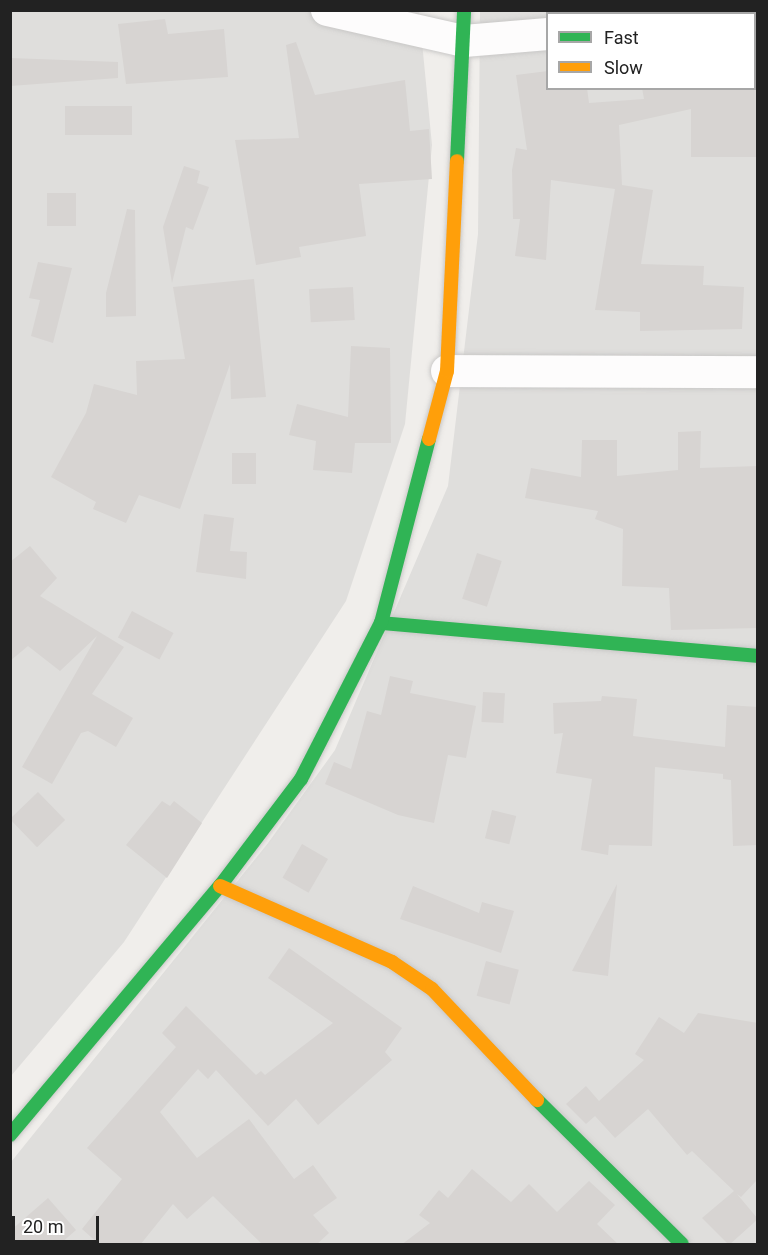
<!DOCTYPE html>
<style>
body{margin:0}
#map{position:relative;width:768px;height:1255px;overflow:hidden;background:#f0eeeb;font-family:Roboto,sans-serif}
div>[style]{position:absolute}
.residential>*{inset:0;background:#dfdedc}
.building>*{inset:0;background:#d7d4d2;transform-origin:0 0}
.roads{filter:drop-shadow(0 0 2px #c9c8c7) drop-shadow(0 0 2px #c9c8c7)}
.street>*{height:32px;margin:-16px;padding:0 16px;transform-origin:16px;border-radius:16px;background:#fdfcfc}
.fast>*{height:14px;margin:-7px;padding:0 7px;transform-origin:7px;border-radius:7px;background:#30b455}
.slow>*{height:14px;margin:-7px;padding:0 7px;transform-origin:7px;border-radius:7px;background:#ff9f0a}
span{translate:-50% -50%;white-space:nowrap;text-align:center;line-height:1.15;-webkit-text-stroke:5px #fff;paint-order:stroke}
.frame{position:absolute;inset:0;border:12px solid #222;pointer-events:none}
.legend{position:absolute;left:546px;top:12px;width:210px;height:78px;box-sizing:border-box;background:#fff;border:2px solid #a7a7a7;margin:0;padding:8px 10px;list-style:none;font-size:18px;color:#222}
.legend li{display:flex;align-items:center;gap:12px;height:30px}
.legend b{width:30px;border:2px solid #a7a7a7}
.scale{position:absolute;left:12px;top:1216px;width:87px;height:27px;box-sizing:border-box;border:3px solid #222;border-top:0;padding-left:8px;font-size:18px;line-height:21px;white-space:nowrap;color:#222;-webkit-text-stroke:4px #fff;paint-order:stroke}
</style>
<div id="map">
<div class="residential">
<div style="clip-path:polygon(11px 11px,419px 11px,432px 145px,405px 424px,346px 601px,124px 942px,11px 1076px)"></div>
<div style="clip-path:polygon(evenodd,480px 11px,757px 11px,757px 1244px,11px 1244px,11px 1162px,268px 843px,335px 750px,448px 486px,478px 234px,480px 11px,548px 14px,754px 14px,754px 88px,548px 88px,548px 14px)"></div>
</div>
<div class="building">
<div style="clip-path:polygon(165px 19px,168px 34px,224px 29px,228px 77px,126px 84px,118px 24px)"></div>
<div style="clip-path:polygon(296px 42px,315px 95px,405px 80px,410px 131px,429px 129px,432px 179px,359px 184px,366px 236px,299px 247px,301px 257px,256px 265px,235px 140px,299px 138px,286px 45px)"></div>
<div style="clip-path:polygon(10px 58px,118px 62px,118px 78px,10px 86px)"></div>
<div style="clip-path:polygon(548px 71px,548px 88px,587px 88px,589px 103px,644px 99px,642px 88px,758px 88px,758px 157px,691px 157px,691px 109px,619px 125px,622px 185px,653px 190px,641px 264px,704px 266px,703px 285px,744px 287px,742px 329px,640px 331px,640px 312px,595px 310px,615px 189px,551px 180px,546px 260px,515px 256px,520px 219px,513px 219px,512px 170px,516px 148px,527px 150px,516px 75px)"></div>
<div style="left:65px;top:106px;width:67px;height:29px"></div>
<div style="clip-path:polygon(184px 166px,200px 171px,197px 183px,209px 187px,193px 230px,186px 227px,172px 283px,163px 227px)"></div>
<div style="left:47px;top:193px;width:29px;height:33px"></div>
<div style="clip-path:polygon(127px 209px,135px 210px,136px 316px,106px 317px,106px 293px)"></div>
<div style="clip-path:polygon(38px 262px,72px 268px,53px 343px,31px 336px,40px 300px,29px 298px)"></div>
<div style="clip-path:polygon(254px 279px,266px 397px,231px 399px,230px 364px,180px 509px,139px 495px,126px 523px,93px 509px,96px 502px,51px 477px,86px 413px,94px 384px,137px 395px,136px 361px,185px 359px,173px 287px)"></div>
<div style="left:353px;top:287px;width:33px;height:44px;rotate:87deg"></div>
<div style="clip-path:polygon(351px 346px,390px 348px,391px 443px,355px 443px,352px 473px,313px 470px,316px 441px,289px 435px,297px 404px,348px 417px)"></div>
<div style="clip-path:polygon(701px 431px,700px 468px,758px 466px,758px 628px,671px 630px,669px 588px,622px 586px,623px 529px,595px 519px,598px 511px,525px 498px,531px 468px,581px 477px,582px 440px,617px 440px,617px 476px,678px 470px,678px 432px)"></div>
<div style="left:232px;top:453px;width:24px;height:31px"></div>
<div style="clip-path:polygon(204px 514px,234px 518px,230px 551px,247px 552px,246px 579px,196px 572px)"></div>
<div style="clip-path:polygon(30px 546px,57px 578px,40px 596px,124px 647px,92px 694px,133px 718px,116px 747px,88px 731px,81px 733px,52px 784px,22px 767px,97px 636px,60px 671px,28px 646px,10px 661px,10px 562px)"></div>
<div style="left:477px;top:553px;width:26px;height:48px;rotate:18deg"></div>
<div style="left:132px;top:611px;width:47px;height:30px;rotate:28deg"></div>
<div style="clip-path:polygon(390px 676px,413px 681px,410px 693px,476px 706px,466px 758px,448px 755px,434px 823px,398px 815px,325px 784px,334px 762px,351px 769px,367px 711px,381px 715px)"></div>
<div style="left:483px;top:692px;width:22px;height:30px;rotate:3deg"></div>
<div style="clip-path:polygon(602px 696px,637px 699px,633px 736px,725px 747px,727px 705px,758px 707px,758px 845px,733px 846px,731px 780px,723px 779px,723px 774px,655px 767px,652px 846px,609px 845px,608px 855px,581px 850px,592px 779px,556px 773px,563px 733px,554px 734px,553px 703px,601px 701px)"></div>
<div style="left:38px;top:792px;width:39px;height:39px;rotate:46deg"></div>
<div style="clip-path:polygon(162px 801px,170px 806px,174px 801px,202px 823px,167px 878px,126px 845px)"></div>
<div style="left:492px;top:810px;width:25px;height:29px;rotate:14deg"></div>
<div style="left:302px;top:844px;width:30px;height:39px;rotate:30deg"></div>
<div style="clip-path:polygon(617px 884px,608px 976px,572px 971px)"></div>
<div style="clip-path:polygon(413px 886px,479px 913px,482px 902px,514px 911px,501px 953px,400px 919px)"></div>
<div style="clip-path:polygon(289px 948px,402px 1028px,385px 1052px,392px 1060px,318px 1125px,296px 1099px,268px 1126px,216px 1070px,208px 1079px,198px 1069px,160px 1112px,197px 1158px,249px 1119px,294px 1179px,313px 1165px,337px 1198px,313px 1215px,329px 1233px,316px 1245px,263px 1245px,213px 1196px,187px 1219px,173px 1204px,140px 1245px,100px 1245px,82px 1229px,122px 1179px,87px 1148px,176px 1047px,162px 1033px,186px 1006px,256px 1075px,261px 1071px,265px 1075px,333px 1023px,268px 978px)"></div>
<div style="left:486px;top:961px;width:34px;height:36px;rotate:15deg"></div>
<div style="clip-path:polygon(698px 1013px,758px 1023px,757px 1180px,741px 1197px,737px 1194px,758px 1219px,729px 1245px,702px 1218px,734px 1191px,692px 1151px,687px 1155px,648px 1109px,615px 1138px,595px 1116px,586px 1124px,566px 1104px,586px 1086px,599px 1101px,644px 1060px,635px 1054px,659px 1017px,684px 1033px)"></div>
<div style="clip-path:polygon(472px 1169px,511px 1202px,529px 1184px,557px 1212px,589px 1181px,615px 1205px,597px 1224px,619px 1245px,401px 1245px,430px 1223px,419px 1215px,439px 1190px,448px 1198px)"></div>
<div style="clip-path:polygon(48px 1198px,76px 1230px,59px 1245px,10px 1245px,10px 1231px)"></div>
</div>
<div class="roads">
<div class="street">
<div style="left:327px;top:10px;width:140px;rotate:12.8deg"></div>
<div style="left:464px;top:41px;width:84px;rotate:-4.8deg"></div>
<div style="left:754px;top:18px;width:4px"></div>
<div style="left:447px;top:371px;width:311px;rotate:0.2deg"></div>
</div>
<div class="fast">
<div style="left:457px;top:161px;width:151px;rotate:-87.3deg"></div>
<div style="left:381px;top:623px;width:378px;rotate:5deg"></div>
<div style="left:537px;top:1100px;width:204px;rotate:44.8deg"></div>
<div style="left:10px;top:1135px;width:326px;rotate:-49.9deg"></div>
<div style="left:220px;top:886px;width:134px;rotate:-52.9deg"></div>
<div style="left:301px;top:779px;width:175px;rotate:-62.9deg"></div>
<div style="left:381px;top:623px;width:190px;rotate:-75.4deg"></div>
</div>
<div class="slow">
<div style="left:429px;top:439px;width:70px;rotate:-75.2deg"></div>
<div style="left:447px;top:371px;width:210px;rotate:-87.3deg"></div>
<div style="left:220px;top:886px;width:188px;rotate:23.8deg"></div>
<div style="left:392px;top:962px;width:48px;rotate:34deg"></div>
<div style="left:432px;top:989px;width:153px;rotate:46.6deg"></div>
</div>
</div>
<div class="frame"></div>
<ul class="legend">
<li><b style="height:8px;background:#30b455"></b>Fast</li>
<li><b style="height:8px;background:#ff9f0a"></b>Slow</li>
</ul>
<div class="scale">20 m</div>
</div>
